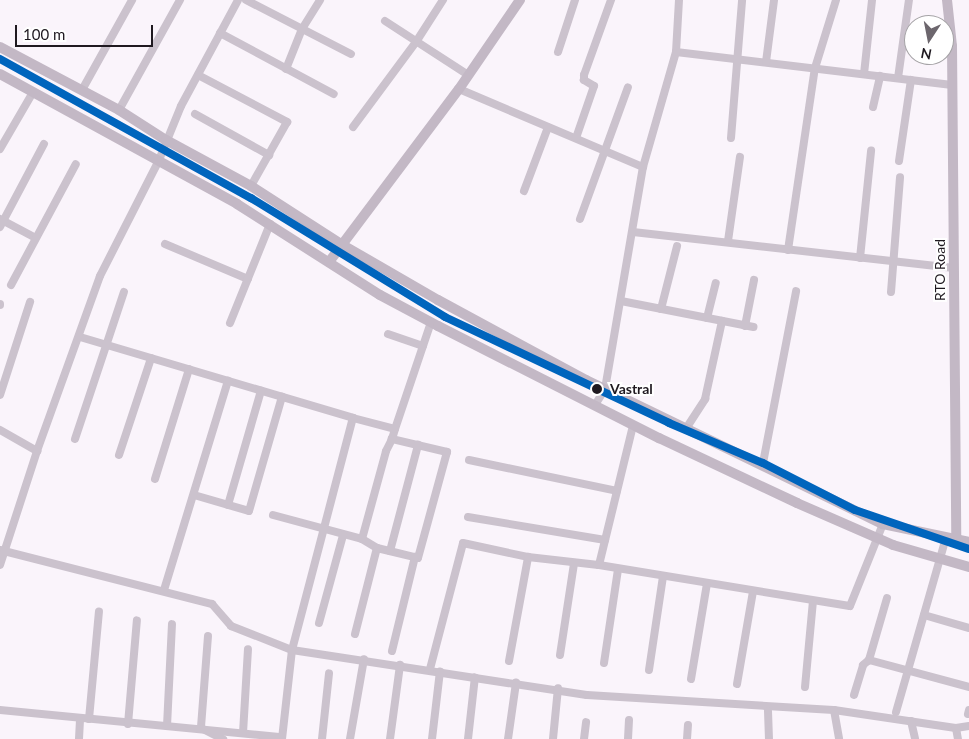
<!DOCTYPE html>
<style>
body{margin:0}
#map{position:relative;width:969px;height:739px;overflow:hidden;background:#faf4fb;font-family:Lato,sans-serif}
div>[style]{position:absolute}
.street>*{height:8px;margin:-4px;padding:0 4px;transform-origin:4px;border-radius:4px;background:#cbc2cd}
.secondary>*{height:10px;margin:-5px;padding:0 5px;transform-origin:5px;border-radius:5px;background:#c3b8c5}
.metro-1>*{height:8px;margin:-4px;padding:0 4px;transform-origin:4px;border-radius:4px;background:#0065bd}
.dots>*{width:14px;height:14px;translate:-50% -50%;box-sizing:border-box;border:2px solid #fff;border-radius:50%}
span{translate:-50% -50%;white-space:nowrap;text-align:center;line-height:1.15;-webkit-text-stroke:4px #fff;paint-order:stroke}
.street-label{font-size:14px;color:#1f1920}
.stop-label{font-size:14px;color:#1f1920;font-weight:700}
.left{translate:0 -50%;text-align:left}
.north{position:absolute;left:904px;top:15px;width:50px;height:50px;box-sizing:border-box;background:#fff;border:1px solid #a5a3a6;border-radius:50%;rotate:191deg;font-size:14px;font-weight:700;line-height:20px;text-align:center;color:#1f1920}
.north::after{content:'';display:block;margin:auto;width:18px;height:22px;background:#6c666d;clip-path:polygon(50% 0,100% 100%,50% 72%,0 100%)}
.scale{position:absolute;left:15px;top:25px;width:138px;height:22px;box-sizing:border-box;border:2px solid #1f1920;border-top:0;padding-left:6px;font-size:15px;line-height:18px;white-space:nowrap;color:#1f1920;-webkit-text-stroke:4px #fff;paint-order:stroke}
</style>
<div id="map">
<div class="street">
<div style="left:246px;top:0;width:118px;rotate:27.2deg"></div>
<div style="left:385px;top:21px;width:99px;rotate:33deg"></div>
<div style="left:220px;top:33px;width:129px;rotate:28.2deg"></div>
<div style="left:558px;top:52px;width:55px;rotate:-71.9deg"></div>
<div style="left:676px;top:52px;width:278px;rotate:6.8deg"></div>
<div style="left:766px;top:62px;width:63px;rotate:-82.6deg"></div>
<div style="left:286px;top:69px;width:43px;rotate:-68.2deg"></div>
<div style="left:302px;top:29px;width:34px;rotate:-58deg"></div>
<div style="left:864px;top:74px;width:74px;rotate:-83.8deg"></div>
<div style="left:198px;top:75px;width:101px;rotate:27.8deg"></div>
<div style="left:287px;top:122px;width:73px;rotate:119.4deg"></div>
<div style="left:898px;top:78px;width:79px;rotate:-82deg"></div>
<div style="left:459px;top:89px;width:200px;rotate:23deg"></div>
<div style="left:82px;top:90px;width:103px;rotate:-60.9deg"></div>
<div style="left:873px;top:107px;width:32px;rotate:-77deg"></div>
<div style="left:119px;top:110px;width:126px;rotate:-61deg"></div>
<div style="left:195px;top:114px;width:85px;rotate:29deg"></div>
<div style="left:353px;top:127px;width:106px;rotate:-53.5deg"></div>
<div style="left:416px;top:42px;width:50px;rotate:-57.3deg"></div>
<div style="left:576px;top:138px;width:55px;rotate:-70.9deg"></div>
<div style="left:594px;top:86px;width:12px;rotate:-149deg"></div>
<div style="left:584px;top:80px;width:5px;rotate:-90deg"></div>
<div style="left:584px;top:75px;width:80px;rotate:-70.2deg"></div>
<div style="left:731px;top:138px;width:138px;rotate:-85.4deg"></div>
<div style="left:0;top:149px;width:66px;rotate:-59.9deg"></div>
<div style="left:899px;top:161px;width:82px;rotate:-81.6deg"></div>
<div style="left:524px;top:191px;width:68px;rotate:-69.4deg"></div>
<div style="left:0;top:219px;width:40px;rotate:28deg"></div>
<div style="left:580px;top:219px;width:140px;rotate:-70deg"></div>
<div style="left:0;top:227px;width:94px;rotate:-62.1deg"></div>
<div style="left:633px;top:232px;width:323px;rotate:6.4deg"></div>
<div style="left:728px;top:241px;width:85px;rotate:-81.9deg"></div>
<div style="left:165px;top:244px;width:90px;rotate:22.9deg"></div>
<div style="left:788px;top:250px;width:184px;rotate:-81.6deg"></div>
<div style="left:815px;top:68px;width:71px;rotate:-72.8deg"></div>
<div style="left:860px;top:258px;width:108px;rotate:-84.1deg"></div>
<div style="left:11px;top:285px;width:137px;rotate:-61.8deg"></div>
<div style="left:891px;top:292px;width:115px;rotate:-85.5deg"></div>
<div style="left:621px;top:301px;width:135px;rotate:11.1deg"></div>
<div style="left:0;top:305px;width:1px;rotate:-90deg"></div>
<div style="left:661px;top:309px;width:65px;rotate:-75.7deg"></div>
<div style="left:707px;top:318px;width:36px;rotate:-76deg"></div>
<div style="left:230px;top:323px;width:107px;rotate:-68deg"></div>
<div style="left:745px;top:326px;width:47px;rotate:-78.9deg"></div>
<div style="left:388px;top:334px;width:37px;rotate:19deg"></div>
<div style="left:80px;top:337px;width:285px;rotate:16.5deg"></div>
<div style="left:0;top:395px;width:98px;rotate:-72.1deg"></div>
<div style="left:595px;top:405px;width:19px;rotate:-58deg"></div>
<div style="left:605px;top:389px;width:225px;rotate:-80.3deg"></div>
<div style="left:643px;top:167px;width:120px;rotate:-74deg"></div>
<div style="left:676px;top:52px;width:52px;rotate:-86.7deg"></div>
<div style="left:689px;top:424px;width:30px;rotate:-57deg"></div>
<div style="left:705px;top:399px;width:80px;rotate:-77.7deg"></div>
<div style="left:0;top:430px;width:43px;rotate:29.6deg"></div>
<div style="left:75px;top:439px;width:155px;rotate:-71.6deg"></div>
<div style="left:119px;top:455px;width:102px;rotate:-71.7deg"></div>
<div style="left:469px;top:460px;width:151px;rotate:11.8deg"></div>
<div style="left:763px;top:463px;width:175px;rotate:-79.1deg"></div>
<div style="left:155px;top:479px;width:115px;rotate:-72.8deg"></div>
<div style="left:194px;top:495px;width:57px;rotate:16.2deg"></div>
<div style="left:249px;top:511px;width:119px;rotate:-73.9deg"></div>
<div style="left:228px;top:505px;width:119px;rotate:-73.9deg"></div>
<div style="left:273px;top:515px;width:92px;rotate:15.1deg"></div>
<div style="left:362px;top:539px;width:17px;rotate:31deg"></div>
<div style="left:377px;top:548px;width:42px;rotate:13.7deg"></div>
<div style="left:418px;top:558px;width:110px;rotate:-74.7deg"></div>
<div style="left:447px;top:452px;width:57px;rotate:-166.7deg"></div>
<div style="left:392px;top:439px;width:10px;rotate:-73deg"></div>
<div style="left:468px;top:517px;width:139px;rotate:9.5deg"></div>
<div style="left:362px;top:539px;width:91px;rotate:-74.7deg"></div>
<div style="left:386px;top:451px;width:13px;rotate:-63deg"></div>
<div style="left:0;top:550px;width:219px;rotate:14.3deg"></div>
<div style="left:212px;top:604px;width:29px;rotate:49deg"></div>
<div style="left:231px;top:626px;width:66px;rotate:21.5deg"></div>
<div style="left:292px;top:650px;width:298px;rotate:8.7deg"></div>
<div style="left:587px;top:695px;width:247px;rotate:3.5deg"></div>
<div style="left:834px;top:710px;width:123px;rotate:8.4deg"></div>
<div style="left:956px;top:728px;width:13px;rotate:-9deg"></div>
<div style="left:390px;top:551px;width:110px;rotate:-75.2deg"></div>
<div style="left:0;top:565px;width:120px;rotate:-72deg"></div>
<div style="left:37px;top:451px;width:186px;rotate:-70.2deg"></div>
<div style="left:100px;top:276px;width:130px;rotate:-63deg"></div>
<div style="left:159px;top:160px;width:58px;rotate:-67.8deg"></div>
<div style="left:181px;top:106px;width:120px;rotate:-61.7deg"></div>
<div style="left:599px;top:565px;width:144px;rotate:-76.3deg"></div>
<div style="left:164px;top:590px;width:219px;rotate:-73deg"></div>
<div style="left:887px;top:598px;width:65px;rotate:106.2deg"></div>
<div style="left:869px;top:660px;width:104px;rotate:15.1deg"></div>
<div style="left:924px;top:615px;width:47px;rotate:16.1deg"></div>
<div style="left:319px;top:623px;width:91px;rotate:-74.7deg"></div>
<div style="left:355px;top:634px;width:89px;rotate:-75.7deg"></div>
<div style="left:208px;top:636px;width:92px;rotate:94.4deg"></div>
<div style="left:201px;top:728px;width:25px;rotate:27deg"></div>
<div style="left:392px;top:651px;width:97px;rotate:-76.3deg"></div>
<div style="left:560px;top:655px;width:93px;rotate:-81.3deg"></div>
<div style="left:509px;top:661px;width:106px;rotate:-79.6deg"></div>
<div style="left:604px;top:663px;width:95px;rotate:-81.5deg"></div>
<div style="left:430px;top:669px;width:130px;rotate:-75.3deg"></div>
<div style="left:463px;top:543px;width:66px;rotate:12.2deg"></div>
<div style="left:528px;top:557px;width:71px;rotate:6.4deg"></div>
<div style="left:599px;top:565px;width:254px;rotate:9.3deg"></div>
<div style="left:850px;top:606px;width:88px;rotate:-68.1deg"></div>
<div style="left:649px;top:670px;width:95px;rotate:-81.5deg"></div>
<div style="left:691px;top:679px;width:97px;rotate:-80.5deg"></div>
<div style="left:737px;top:684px;width:94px;rotate:-80.2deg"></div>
<div style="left:805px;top:687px;width:86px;rotate:-84.7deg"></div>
<div style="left:854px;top:695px;width:31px;rotate:-73deg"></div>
<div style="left:863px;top:665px;width:8px;rotate:-40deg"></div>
<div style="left:0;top:710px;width:283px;rotate:5.5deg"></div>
<div style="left:834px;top:710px;width:29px;rotate:80deg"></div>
<div style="left:768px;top:711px;width:28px;rotate:88deg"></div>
<div style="left:896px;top:712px;width:181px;rotate:-74deg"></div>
<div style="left:968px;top:714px;width:4px;rotate:-76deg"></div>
<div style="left:89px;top:719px;width:108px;rotate:-84.7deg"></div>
<div style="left:911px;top:721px;width:18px;rotate:77deg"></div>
<div style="left:128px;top:724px;width:104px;rotate:-85.1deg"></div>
<div style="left:167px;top:726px;width:102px;rotate:-87.2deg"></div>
<div style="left:956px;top:728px;width:11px;rotate:80deg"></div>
<div style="left:243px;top:733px;width:84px;rotate:-86.6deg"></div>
<div style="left:79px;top:739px;width:21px;rotate:-87deg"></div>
<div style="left:282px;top:739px;width:90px;rotate:-83.6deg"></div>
<div style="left:292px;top:650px;width:240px;rotate:-75.3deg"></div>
<div style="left:353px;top:418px;width:43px;rotate:14.7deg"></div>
<div style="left:395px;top:429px;width:113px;rotate:-71.4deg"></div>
<div style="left:322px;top:739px;width:66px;rotate:-83.9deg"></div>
<div style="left:350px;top:739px;width:81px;rotate:-80.1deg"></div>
<div style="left:390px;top:739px;width:75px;rotate:-82.3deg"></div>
<div style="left:432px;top:739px;width:68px;rotate:-83.3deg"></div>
<div style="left:468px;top:739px;width:62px;rotate:-83.6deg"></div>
<div style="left:508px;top:739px;width:57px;rotate:-81.9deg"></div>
<div style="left:553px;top:739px;width:51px;rotate:-84.4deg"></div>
<div style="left:584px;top:739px;width:17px;rotate:-83deg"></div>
<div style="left:628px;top:739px;width:19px;rotate:-87deg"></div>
<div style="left:687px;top:739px;width:14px;rotate:-86deg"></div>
</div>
<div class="secondary">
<div style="left:947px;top:0;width:46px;rotate:83.8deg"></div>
<div style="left:952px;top:46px;width:494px;rotate:89.5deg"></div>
<div style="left:0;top:47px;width:135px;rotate:27.9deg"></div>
<div style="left:119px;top:110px;width:56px;rotate:32.6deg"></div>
<div style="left:166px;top:140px;width:97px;rotate:28.4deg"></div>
<div style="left:251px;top:186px;width:107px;rotate:32.8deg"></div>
<div style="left:341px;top:244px;width:112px;rotate:30deg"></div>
<div style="left:438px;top:300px;width:168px;rotate:28.4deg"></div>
<div style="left:586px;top:380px;width:330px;rotate:25.9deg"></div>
<div style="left:883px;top:524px;width:88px;rotate:11.8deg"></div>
<div style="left:0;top:74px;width:270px;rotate:28.7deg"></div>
<div style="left:237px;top:204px;width:169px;rotate:32.5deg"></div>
<div style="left:380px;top:295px;width:66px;rotate:28.1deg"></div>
<div style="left:438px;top:326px;width:248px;rotate:26.9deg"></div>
<div style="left:659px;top:438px;width:153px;rotate:25.2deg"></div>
<div style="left:797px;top:503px;width:105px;rotate:23.6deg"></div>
<div style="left:893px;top:545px;width:79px;rotate:16.1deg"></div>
<div style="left:329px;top:262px;width:216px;rotate:-53.1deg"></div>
<div style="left:459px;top:89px;width:108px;rotate:-55.6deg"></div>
</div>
<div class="metro-1">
<div style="left:0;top:59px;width:287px;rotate:29deg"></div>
<div style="left:251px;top:198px;width:228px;rotate:31.5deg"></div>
<div style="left:445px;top:317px;width:248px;rotate:25.3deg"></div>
<div style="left:669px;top:423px;width:102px;rotate:23.1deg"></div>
<div style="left:763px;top:463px;width:103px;rotate:27.1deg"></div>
<div style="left:855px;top:510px;width:120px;rotate:18.9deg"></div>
</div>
<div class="dots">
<div style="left:597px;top:389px;background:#1f1920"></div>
</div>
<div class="street-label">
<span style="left:940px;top:270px;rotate:-90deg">RTO Road</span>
</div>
<div class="stop-label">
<span class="left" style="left:610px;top:389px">Vastral</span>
</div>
<div class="north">N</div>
<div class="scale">100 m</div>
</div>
